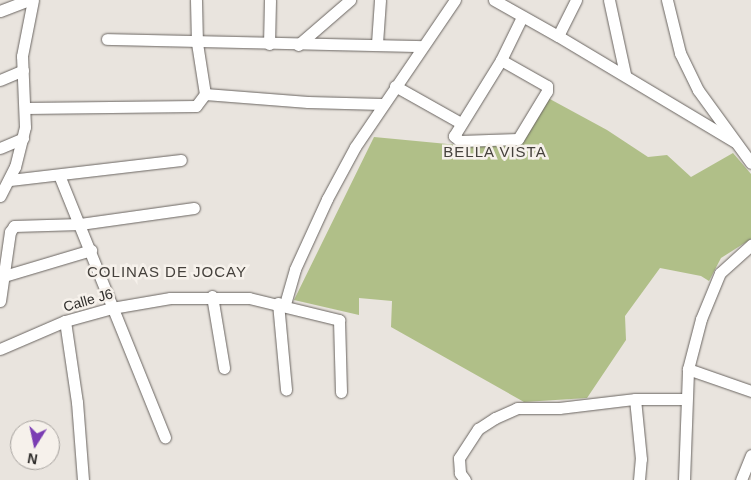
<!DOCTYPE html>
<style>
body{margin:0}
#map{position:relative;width:751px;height:480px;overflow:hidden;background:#e9e4de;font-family:Helvetica,sans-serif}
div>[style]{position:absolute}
.green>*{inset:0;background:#b0bf88}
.roads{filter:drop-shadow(0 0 1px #6a6561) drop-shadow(0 0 1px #6a6561)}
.minor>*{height:11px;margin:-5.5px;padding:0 5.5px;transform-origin:5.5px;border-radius:5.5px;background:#fff}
span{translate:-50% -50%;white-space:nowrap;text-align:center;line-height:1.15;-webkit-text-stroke:5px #f6f1eb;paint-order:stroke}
.street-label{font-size:14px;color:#2e2c2a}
.neighbourhood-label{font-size:15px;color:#45413c;letter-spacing:1px}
.north{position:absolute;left:10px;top:420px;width:50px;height:50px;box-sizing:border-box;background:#f6f1eb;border:1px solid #a6a29e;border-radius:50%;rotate:190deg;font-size:14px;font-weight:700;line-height:20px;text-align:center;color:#2e2c2a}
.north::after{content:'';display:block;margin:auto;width:18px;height:22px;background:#7a3db3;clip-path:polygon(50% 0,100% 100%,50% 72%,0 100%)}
</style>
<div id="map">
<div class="green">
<div style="clip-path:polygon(548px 98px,607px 130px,648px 157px,667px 155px,691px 177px,733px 153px,751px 174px,751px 239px,721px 258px,709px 281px,701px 276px,660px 268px,625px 316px,626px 340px,587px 398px,524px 402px,391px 327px,392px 301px,359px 298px,359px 315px,294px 300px,374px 137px,458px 145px,519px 144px)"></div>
</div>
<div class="roads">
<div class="minor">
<div style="left:196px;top:0;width:43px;rotate:88.7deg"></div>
<div style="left:197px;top:43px;width:52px;rotate:81.1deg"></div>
<div style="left:494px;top:0;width:73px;rotate:29.4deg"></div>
<div style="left:576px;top:0;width:40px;rotate:116.6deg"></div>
<div style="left:558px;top:36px;width:206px;rotate:30.9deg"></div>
<div style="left:609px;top:0;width:76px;rotate:77.8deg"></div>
<div style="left:667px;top:0;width:55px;rotate:76.2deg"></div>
<div style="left:680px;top:53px;width:41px;rotate:64.1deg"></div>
<div style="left:698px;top:90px;width:90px;rotate:54deg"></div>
<div style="left:0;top:11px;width:30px;rotate:-21deg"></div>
<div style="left:107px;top:39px;width:314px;rotate:1.3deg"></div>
<div style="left:377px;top:43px;width:43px;rotate:-86deg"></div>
<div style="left:269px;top:44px;width:44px;rotate:-88.7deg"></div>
<div style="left:298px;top:45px;width:69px;rotate:-40.9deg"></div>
<div style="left:501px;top:60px;width:53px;rotate:29.5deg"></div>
<div style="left:547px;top:86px;width:5px;rotate:90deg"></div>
<div style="left:547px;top:91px;width:56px;rotate:121.1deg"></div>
<div style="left:518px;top:139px;width:58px;rotate:178deg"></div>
<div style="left:460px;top:141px;width:8px;rotate:-140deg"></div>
<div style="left:454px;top:136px;width:89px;rotate:-58.3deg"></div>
<div style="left:501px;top:60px;width:48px;rotate:-64deg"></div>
<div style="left:0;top:80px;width:25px;rotate:-23deg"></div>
<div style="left:395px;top:86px;width:76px;rotate:29.3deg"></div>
<div style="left:25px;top:108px;width:171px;rotate:-0.7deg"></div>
<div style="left:196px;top:106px;width:15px;rotate:-53deg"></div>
<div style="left:205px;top:94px;width:103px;rotate:4.4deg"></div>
<div style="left:308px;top:102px;width:74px;rotate:1.5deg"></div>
<div style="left:0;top:148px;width:25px;rotate:-23deg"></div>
<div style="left:59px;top:175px;width:283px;rotate:68deg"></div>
<div style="left:10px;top:180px;width:172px;rotate:-6.7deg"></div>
<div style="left:0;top:196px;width:33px;rotate:-63deg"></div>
<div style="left:15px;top:167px;width:41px;rotate:-76deg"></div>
<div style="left:25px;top:127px;width:71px;rotate:-92.4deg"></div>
<div style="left:22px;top:56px;width:57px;rotate:-78.9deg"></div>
<div style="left:4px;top:276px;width:91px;rotate:-16.6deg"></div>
<div style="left:212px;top:296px;width:73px;rotate:80.5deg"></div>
<div style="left:0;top:301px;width:70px;rotate:-81.8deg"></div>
<div style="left:10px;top:232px;width:7px;rotate:-56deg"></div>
<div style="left:14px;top:226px;width:66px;rotate:-1.7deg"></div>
<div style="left:80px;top:224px;width:115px;rotate:-8deg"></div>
<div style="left:278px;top:303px;width:87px;rotate:84.7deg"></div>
<div style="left:285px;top:304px;width:36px;rotate:-74deg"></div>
<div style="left:295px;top:269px;width:77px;rotate:-65.4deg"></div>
<div style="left:327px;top:199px;width:59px;rotate:-61.7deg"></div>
<div style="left:355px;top:147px;width:178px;rotate:-55.8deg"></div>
<div style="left:65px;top:321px;width:82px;rotate:81.6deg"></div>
<div style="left:77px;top:402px;width:78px;rotate:85.6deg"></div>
<div style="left:0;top:349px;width:71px;rotate:-23.3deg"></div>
<div style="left:65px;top:321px;width:49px;rotate:-15.5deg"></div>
<div style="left:112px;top:308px;width:59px;rotate:-9.8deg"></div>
<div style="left:170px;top:298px;width:79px"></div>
<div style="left:249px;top:298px;width:93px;rotate:13.7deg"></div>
<div style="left:339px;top:320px;width:72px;rotate:88.4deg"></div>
<div style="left:688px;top:369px;width:67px;rotate:19.2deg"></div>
<div style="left:465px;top:480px;width:9px;rotate:-126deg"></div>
<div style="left:460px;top:473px;width:15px;rotate:-94deg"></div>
<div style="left:459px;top:458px;width:35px;rotate:-57deg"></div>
<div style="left:478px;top:429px;width:20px;rotate:-33deg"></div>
<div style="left:495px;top:418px;width:24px;rotate:-24deg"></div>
<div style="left:517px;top:408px;width:42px"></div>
<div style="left:559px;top:408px;width:77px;rotate:-6.8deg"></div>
<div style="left:639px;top:480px;width:21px;rotate:-85deg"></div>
<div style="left:641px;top:459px;width:60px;rotate:-95.7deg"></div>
<div style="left:635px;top:399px;width:51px"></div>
<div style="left:684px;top:480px;width:111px;rotate:-87.9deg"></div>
<div style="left:688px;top:369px;width:52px;rotate:-75.4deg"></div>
<div style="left:701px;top:319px;width:50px;rotate:-67.6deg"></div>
<div style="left:720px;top:273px;width:42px;rotate:-42.1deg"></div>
<div style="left:741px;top:480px;width:27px;rotate:-68deg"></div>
</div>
</div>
<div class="street-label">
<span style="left:88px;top:300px;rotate:-16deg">Calle J6</span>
</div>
<div class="neighbourhood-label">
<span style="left:495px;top:152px">BELLA VISTA</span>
<span style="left:167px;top:272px">COLINAS DE JOCAY</span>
</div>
<div class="north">N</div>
</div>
